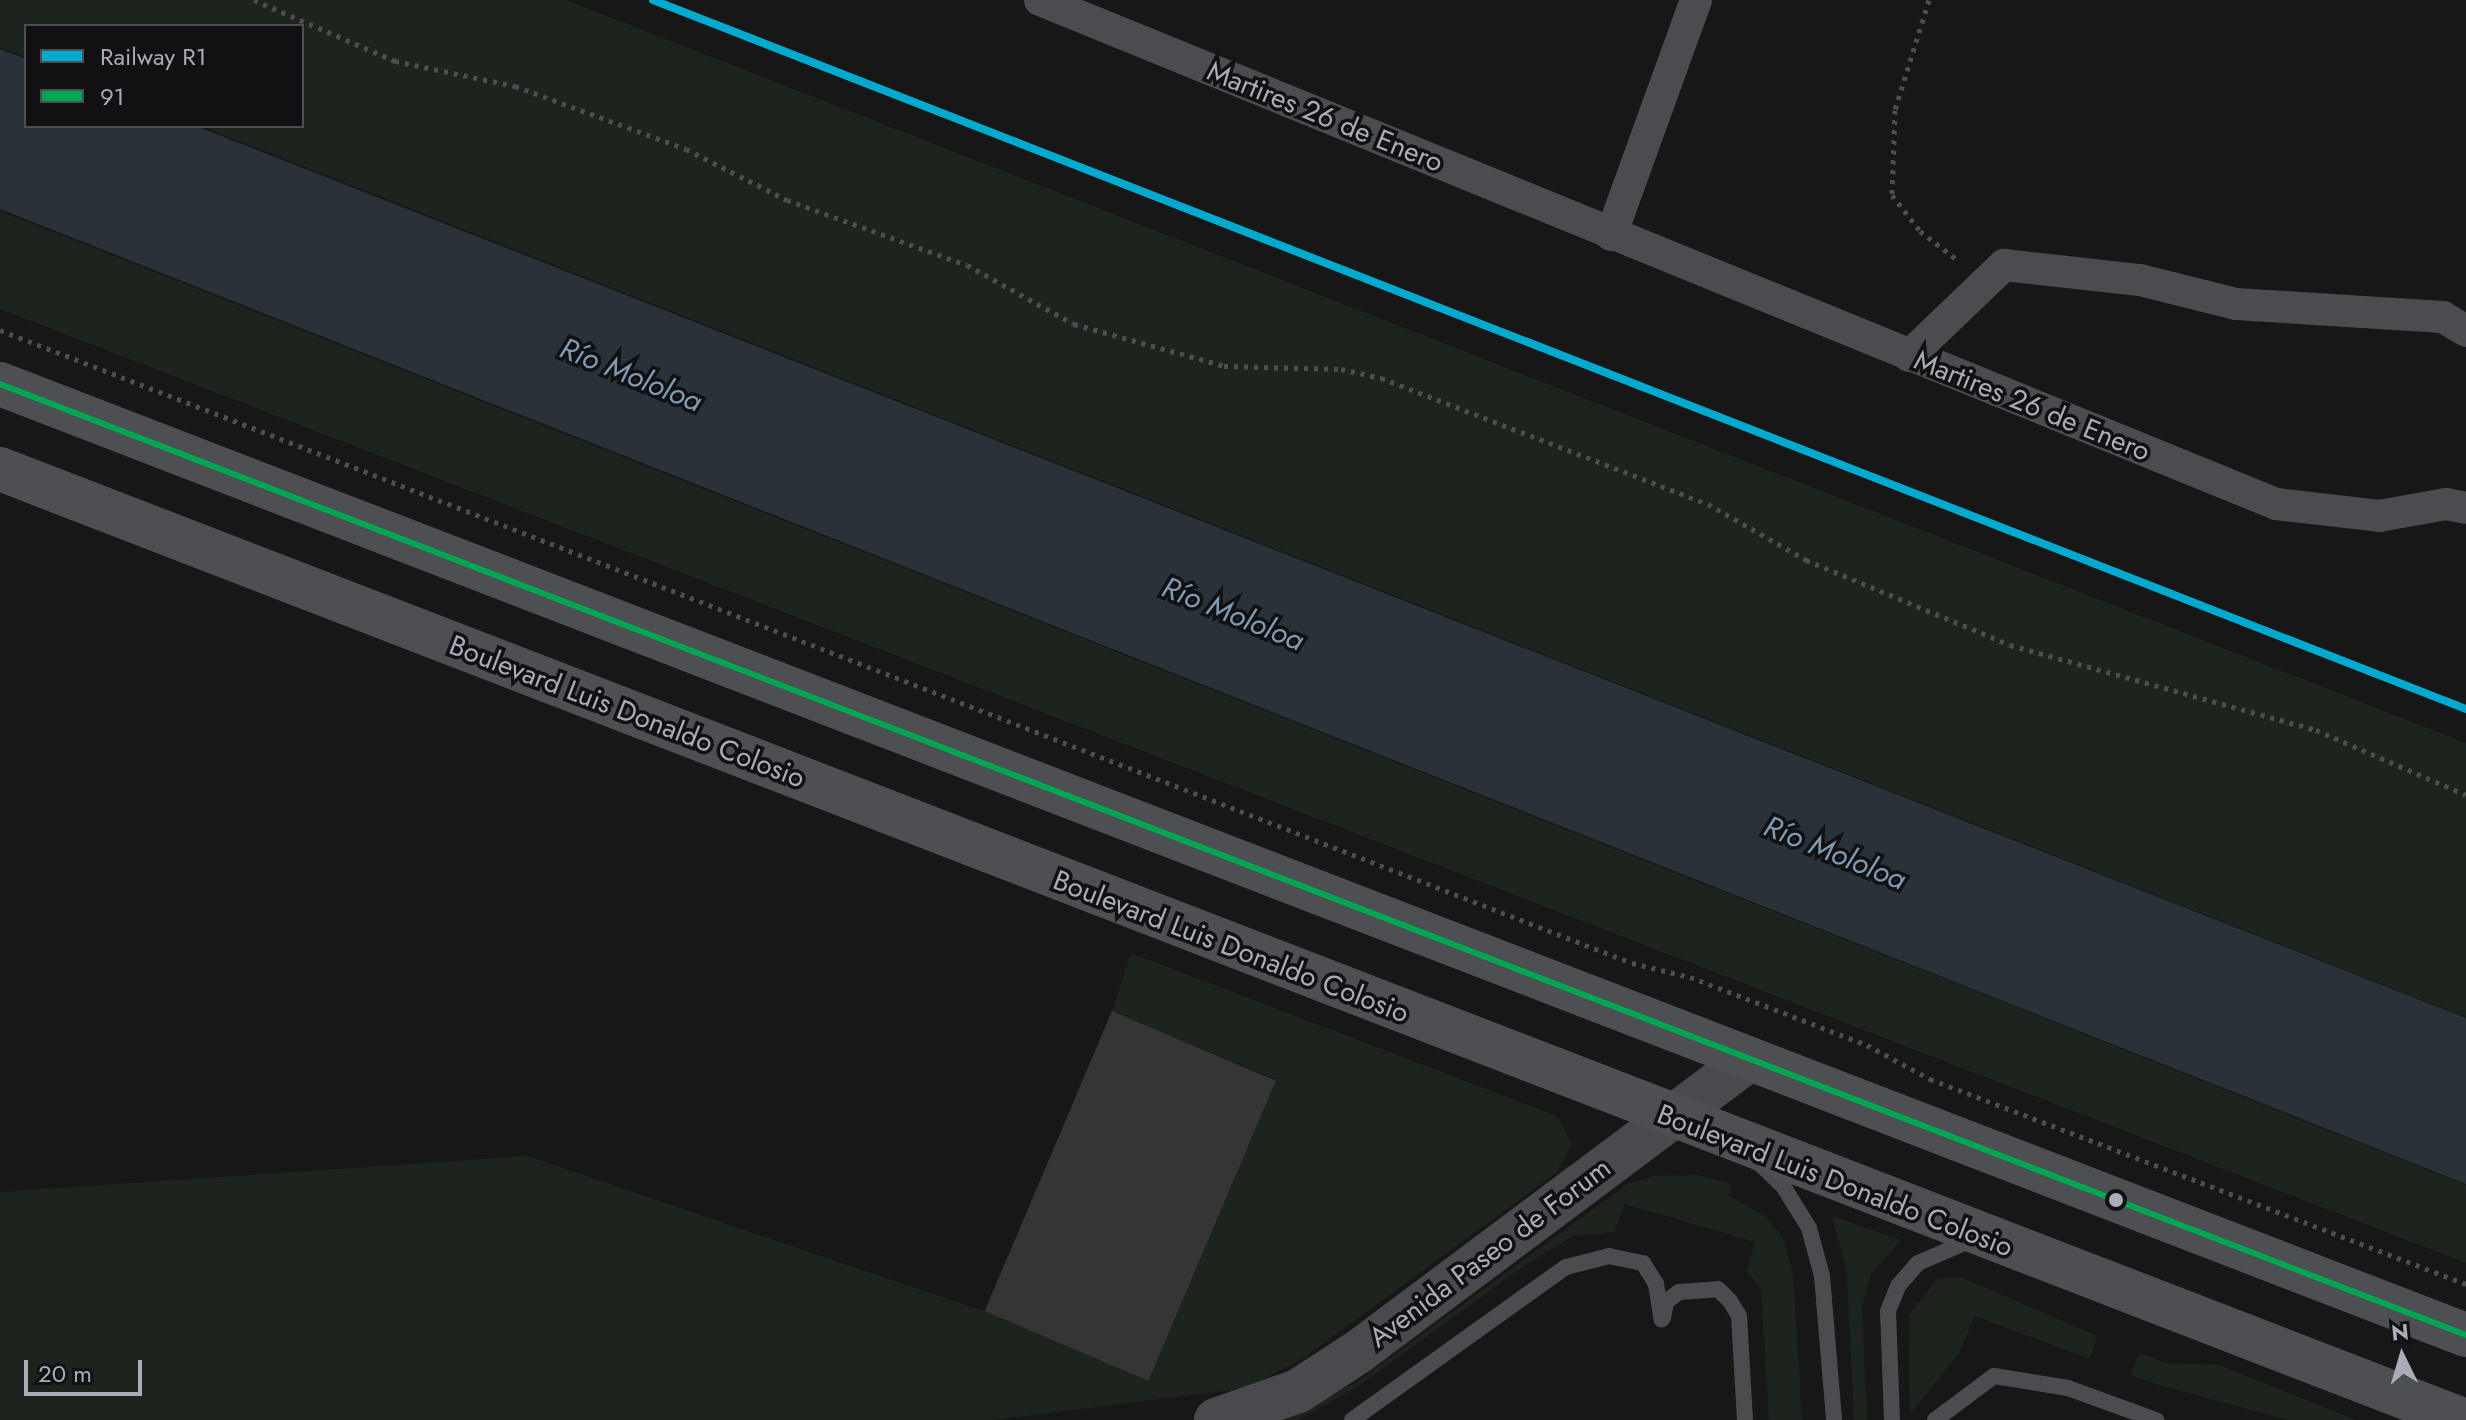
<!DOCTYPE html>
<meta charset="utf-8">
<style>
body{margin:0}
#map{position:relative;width:2466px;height:1420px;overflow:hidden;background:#171717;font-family:Jost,sans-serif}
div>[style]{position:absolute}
.green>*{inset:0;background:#1d241e}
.water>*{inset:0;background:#2a3239}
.building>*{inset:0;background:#353536;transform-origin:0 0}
.path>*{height:5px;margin-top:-2.5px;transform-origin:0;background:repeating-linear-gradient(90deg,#4d4e52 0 4px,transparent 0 10px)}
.lane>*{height:16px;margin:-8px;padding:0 8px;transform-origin:8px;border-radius:8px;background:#4b4c50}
.street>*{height:32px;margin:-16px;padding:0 16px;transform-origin:16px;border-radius:16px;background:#4b4c50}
.secondary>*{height:44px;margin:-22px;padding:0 22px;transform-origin:22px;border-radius:22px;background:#4a4a4e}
.primary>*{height:44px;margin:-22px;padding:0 22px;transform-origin:22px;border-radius:22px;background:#4d4f52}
.bus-1>*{height:6px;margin:-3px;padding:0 3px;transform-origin:3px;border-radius:3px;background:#00a651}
.rail-1>*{height:8px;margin:-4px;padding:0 4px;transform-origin:4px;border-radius:4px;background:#00a9ce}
.dots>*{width:22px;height:22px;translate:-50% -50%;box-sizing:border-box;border:4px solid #111113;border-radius:50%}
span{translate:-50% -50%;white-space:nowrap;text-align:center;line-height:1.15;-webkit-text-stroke:7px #111113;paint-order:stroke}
.street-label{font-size:28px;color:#a8adb8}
.water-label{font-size:30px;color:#7f9bb3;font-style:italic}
.legend{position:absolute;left:24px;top:24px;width:280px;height:104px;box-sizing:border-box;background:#111113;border:2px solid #4d4f55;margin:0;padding:10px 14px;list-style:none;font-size:24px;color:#a8adb8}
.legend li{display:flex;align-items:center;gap:16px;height:40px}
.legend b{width:40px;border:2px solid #4d4f55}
.north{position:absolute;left:2362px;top:1316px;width:80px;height:80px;-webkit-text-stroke:6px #111113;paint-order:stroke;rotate:355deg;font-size:22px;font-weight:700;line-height:32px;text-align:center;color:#a8adb8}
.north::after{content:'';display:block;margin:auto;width:28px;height:36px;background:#a8adb8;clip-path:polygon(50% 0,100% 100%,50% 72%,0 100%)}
.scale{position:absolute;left:24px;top:1360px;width:118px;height:36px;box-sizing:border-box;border:4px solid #a8adb8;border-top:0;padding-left:10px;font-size:24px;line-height:28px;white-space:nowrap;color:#a8adb8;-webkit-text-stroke:6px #111113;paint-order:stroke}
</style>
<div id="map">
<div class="green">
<div style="clip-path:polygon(0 0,566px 0,2466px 743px,2466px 1017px,201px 126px,302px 126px,302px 26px,26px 26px,26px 57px,0 47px)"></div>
<div style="clip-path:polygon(0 211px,2466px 1185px,2466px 1263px,0 309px)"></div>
<div style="clip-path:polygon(1131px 953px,1557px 1116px,1572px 1144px,1556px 1173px,1302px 1359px,1247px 1388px,992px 1420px,0 1420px,0 1192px,527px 1156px,986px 1312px,1149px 1380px,1275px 1079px,1112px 1011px)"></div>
<div style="clip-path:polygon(1698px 1175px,1731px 1184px,1729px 1196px,1766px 1217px,1783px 1238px,1793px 1274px,1802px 1420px,1769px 1420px,1761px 1288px,1747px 1272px,1755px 1242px,1625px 1204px,1614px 1232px,1573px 1236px,1528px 1263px,1357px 1387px,1298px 1420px,1259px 1420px,1354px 1384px,1626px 1185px,1654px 1176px)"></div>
<div style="clip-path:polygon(1832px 1216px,1901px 1240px,1871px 1274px,1862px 1306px,1867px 1420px,1854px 1420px,1847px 1271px)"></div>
<div style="clip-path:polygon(1961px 1277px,2097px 1336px,2090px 1359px,1975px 1316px,1959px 1353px,1910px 1414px,1909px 1315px,1937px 1279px)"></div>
<div style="clip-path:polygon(2139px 1353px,2167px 1363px,2219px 1365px,2356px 1420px,2288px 1420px,2159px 1385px,2131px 1375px)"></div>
</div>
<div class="water">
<div style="clip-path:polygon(0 49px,26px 59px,26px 126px,196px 126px,2466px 1018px,2466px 1184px,0 209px)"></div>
</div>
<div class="building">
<div style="left:1112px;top:1011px;width:178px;height:326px;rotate:23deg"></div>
</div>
<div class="path">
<div style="left:254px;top:0;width:154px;rotate:23.4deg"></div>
<div style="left:395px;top:61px;width:123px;rotate:11.8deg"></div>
<div style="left:515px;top:86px;width:182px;rotate:20.2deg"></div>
<div style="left:686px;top:149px;width:113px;rotate:26.8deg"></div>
<div style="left:787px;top:200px;width:191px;rotate:19.9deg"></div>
<div style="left:967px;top:265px;width:122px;rotate:28.9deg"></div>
<div style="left:1074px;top:324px;width:156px;rotate:15.6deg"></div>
<div style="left:1224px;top:366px;width:117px;rotate:1.5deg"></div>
<div style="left:1341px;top:369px;width:41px;rotate:12.7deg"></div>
<div style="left:1381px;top:378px;width:350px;rotate:21.1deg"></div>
<div style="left:1708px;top:504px;width:113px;rotate:29.7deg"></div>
<div style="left:1806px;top:560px;width:221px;rotate:22.6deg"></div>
<div style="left:2010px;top:645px;width:318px;rotate:15.5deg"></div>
<div style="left:2316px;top:730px;width:163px;rotate:23.4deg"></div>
<div style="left:1929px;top:0;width:115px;rotate:107.2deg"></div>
<div style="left:1895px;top:110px;width:85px;rotate:92deg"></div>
<div style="left:1892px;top:195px;width:46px;rotate:52.1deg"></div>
<div style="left:1920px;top:231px;width:49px;rotate:37.6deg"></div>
<div style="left:0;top:330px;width:1750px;rotate:21.2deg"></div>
<div style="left:1632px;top:963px;width:60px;rotate:13.6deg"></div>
<div style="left:1690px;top:977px;width:190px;rotate:21deg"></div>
<div style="left:1867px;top:1045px;width:72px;rotate:28.4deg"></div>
<div style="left:1930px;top:1079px;width:574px;rotate:20.93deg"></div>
</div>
<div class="lane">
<div style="left:1758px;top:1162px;width:35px;rotate:44deg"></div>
<div style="left:1783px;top:1186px;width:49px;rotate:58.2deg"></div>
<div style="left:1809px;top:1228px;width:50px;rotate:74.8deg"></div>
<div style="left:1822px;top:1276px;width:144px;rotate:85.2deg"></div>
<div style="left:1663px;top:1318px;width:16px;rotate:-79deg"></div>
<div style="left:1666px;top:1302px;width:16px;rotate:-38deg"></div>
<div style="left:1679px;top:1292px;width:39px;rotate:-4deg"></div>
<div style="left:1718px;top:1289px;width:17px;rotate:45deg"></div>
<div style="left:1730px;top:1301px;width:17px;rotate:59deg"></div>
<div style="left:1739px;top:1316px;width:104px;rotate:86.7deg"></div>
<div style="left:1352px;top:1420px;width:263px;rotate:-35.6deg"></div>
<div style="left:1566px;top:1267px;width:44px;rotate:-14.3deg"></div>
<div style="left:1609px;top:1256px;width:35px;rotate:12deg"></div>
<div style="left:1643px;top:1263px;width:25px;rotate:58deg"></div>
<div style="left:1656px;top:1284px;width:36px;rotate:81deg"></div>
<div style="left:1892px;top:1420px;width:109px;rotate:-92.1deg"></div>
<div style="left:1888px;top:1311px;width:27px;rotate:-68deg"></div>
<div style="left:1898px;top:1286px;width:30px;rotate:-49deg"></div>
<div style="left:1918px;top:1263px;width:56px;rotate:-23.3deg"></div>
<div style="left:1935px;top:1420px;width:74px;rotate:-36.7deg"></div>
<div style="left:1994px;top:1376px;width:75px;rotate:9.2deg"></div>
<div style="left:2068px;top:1388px;width:94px;rotate:20deg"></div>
</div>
<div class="street">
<div style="left:1040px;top:0;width:1335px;rotate:22.18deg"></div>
<div style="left:2276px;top:504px;width:104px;rotate:6.6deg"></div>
<div style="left:2379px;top:516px;width:68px;rotate:-10.2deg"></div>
<div style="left:2446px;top:504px;width:20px;rotate:11deg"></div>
<div style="left:1611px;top:235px;width:250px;rotate:-70.1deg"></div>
<div style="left:1909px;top:356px;width:132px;rotate:-43.8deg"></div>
<div style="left:2004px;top:265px;width:137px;rotate:6.3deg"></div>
<div style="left:2140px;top:280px;width:99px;rotate:14deg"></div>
<div style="left:2236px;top:304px;width:207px;rotate:3.6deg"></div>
<div style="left:2443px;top:317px;width:27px;rotate:31deg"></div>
</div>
<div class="secondary">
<div style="left:1216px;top:1420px;width:87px;rotate:-19.5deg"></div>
<div style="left:1298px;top:1391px;width:72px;rotate:-33deg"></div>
<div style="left:1358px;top:1352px;width:489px;rotate:-36.8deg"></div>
</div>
<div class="primary">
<div style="left:0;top:384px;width:2643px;rotate:21.09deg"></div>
<div style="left:0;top:469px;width:2640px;rotate:21.11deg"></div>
</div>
<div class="bus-1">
<div style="left:0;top:384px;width:2643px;rotate:21.09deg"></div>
</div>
<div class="rail-1">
<div style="left:653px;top:0;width:1947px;rotate:21.36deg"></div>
</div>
<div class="dots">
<div style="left:2116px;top:1200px;background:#a8adb8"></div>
</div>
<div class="street-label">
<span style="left:1325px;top:117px;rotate:22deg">Martires 26 de Enero</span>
<span style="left:2032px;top:406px;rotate:22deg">Martires 26 de Enero</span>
<span style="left:627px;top:712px;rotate:21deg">Boulevard Luis Donaldo Colosio</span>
<span style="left:1231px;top:947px;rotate:21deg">Boulevard Luis Donaldo Colosio</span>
<span style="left:1835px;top:1181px;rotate:21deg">Boulevard Luis Donaldo Colosio</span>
<span style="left:1490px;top:1253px;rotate:-37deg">Avenida Paseo de Forum</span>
</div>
<div class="water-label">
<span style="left:631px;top:375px;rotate:22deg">Río Mololoa</span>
<span style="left:1233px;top:614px;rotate:22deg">Río Mololoa</span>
<span style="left:1835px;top:853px;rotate:22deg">Río Mololoa</span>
</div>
<ul class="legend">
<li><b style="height:10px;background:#00a9ce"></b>Railway R1</li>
<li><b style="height:10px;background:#00a651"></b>91</li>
</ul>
<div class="north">N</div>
<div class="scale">20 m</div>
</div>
